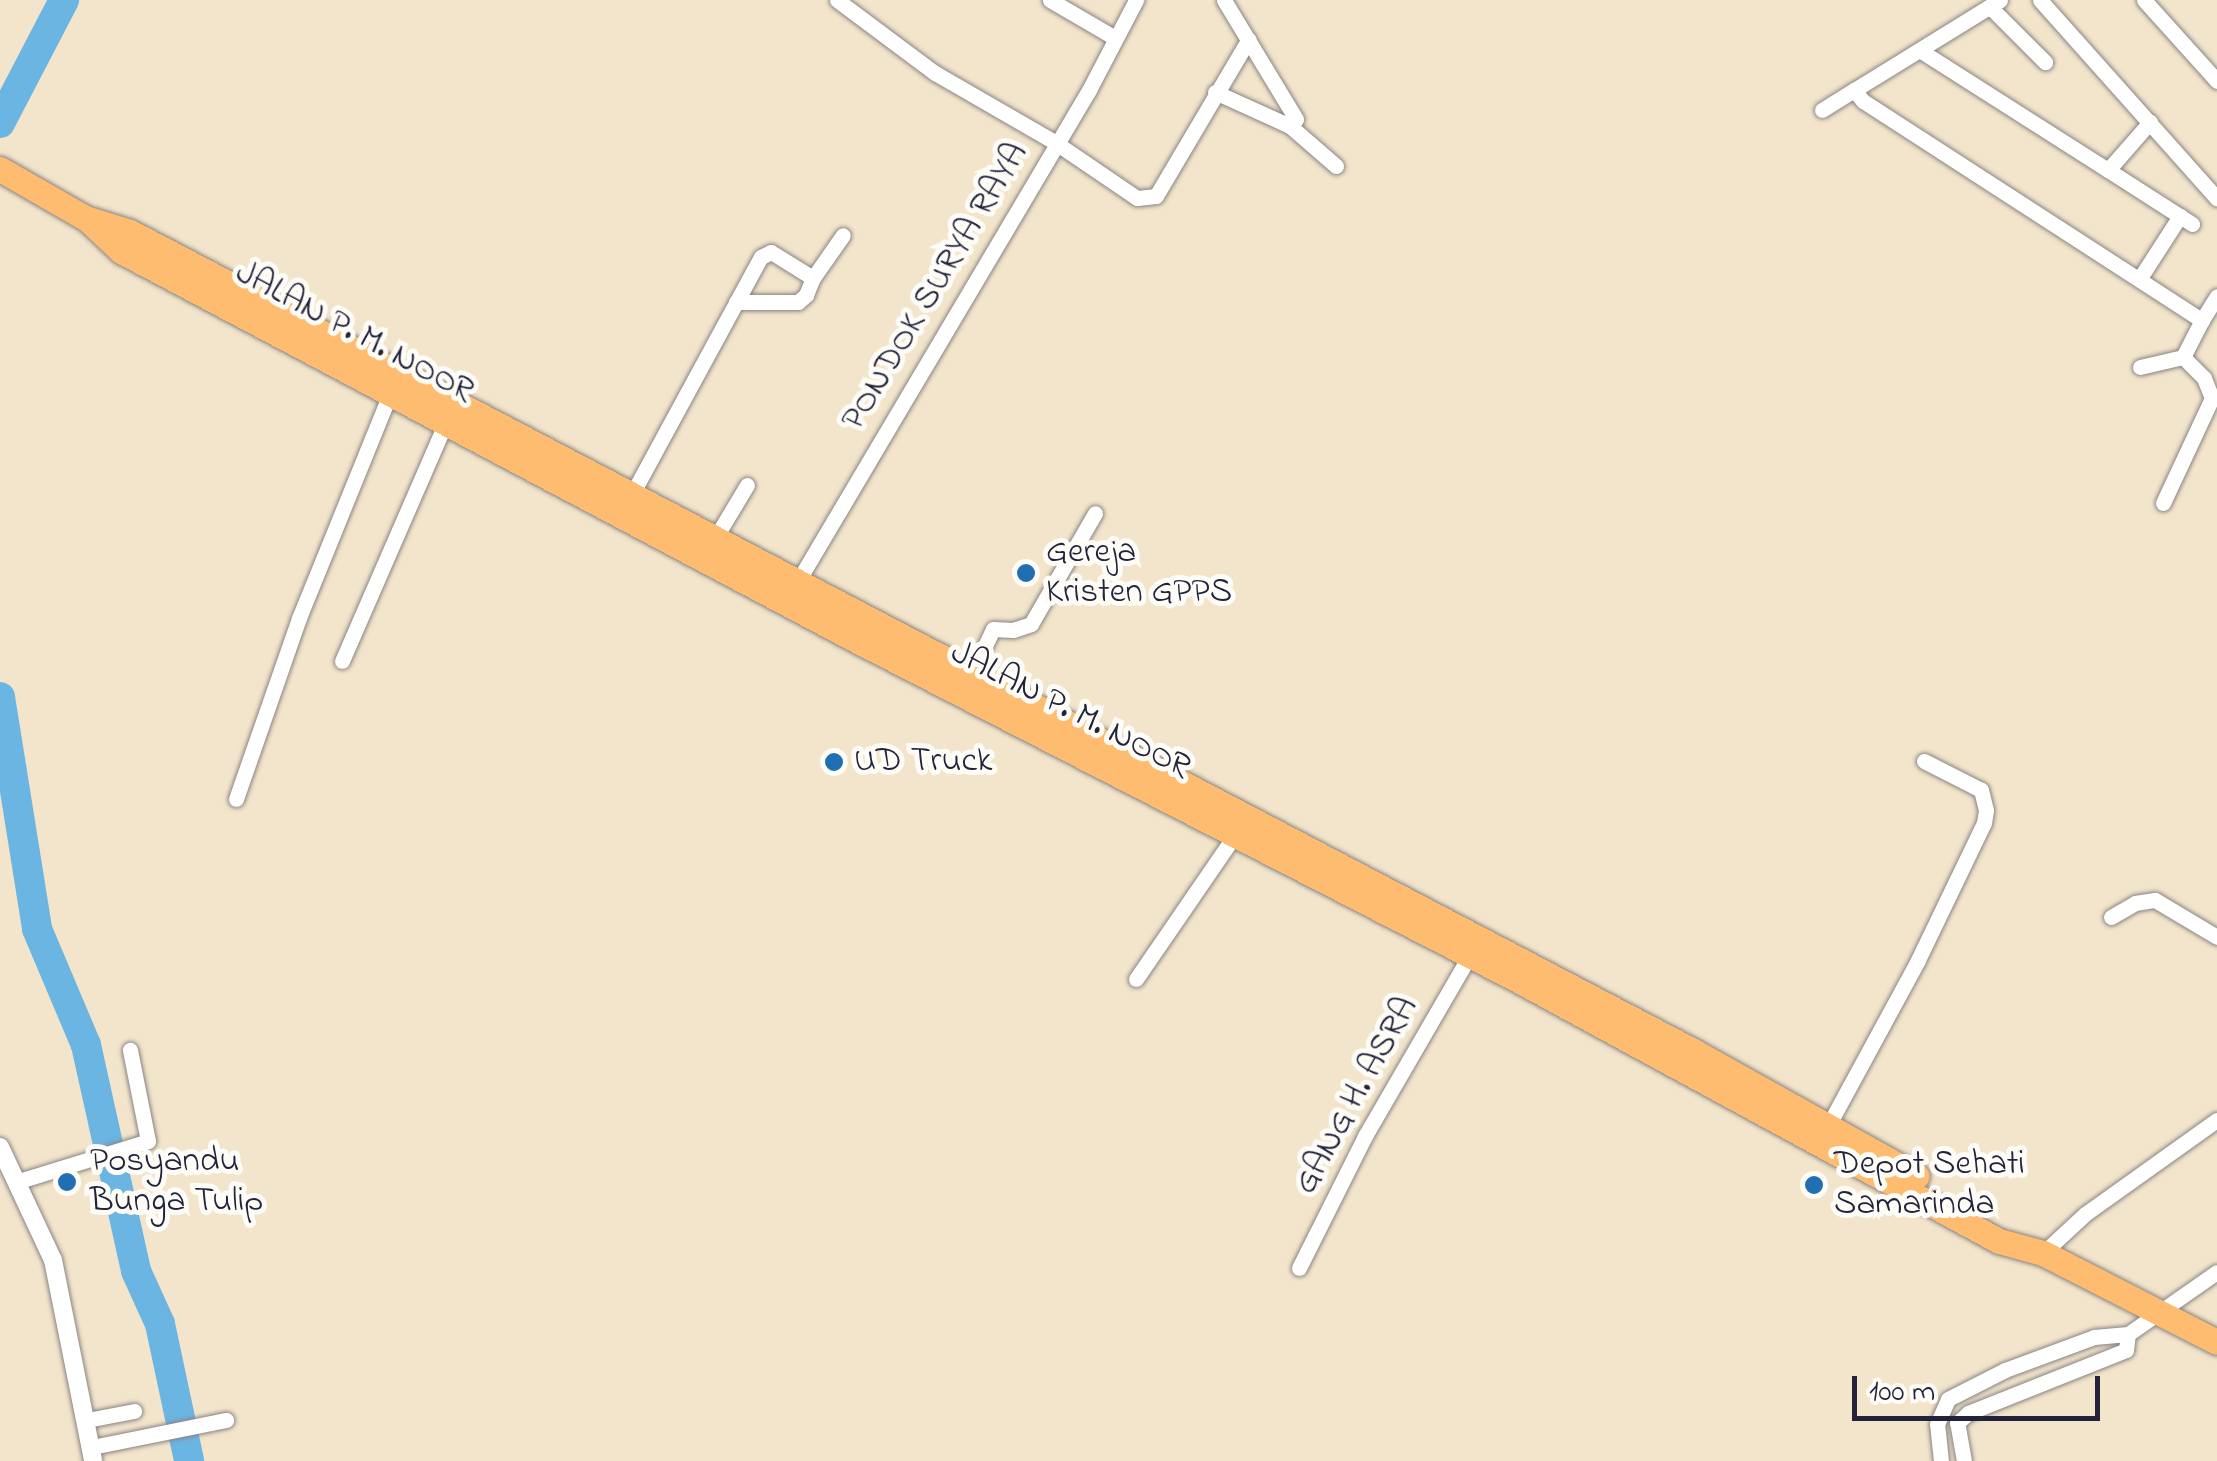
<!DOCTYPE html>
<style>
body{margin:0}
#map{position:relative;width:2217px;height:1461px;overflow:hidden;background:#f2e5cb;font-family:"Indie Flower",sans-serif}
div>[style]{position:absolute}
.river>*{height:30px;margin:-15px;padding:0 15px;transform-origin:15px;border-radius:15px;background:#6bb5e3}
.roads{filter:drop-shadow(0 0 2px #8a8483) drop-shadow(0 0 2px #8a8483)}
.minor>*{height:15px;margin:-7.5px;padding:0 7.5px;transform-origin:7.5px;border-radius:7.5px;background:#fff}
.tertiary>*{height:18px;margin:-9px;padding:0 9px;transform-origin:9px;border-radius:9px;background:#fff}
.trunk>*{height:25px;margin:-12.5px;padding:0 12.5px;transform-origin:12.5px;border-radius:12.5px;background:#fdbc70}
.dots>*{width:28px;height:28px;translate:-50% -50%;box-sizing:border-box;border:5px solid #fdfcf7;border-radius:50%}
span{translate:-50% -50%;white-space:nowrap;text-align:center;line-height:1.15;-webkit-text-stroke:10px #fdfcf7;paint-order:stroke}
.street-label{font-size:35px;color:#22223b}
.poi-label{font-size:35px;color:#22223b}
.left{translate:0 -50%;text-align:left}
.scale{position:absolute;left:1852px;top:1376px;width:248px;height:45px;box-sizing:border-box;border:5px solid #22223b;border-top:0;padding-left:12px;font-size:30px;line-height:35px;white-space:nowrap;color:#22223b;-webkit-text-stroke:8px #fdfcf7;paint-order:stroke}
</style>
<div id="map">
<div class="river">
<div style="left:0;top:123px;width:139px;rotate:-62.5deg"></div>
<div style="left:0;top:697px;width:235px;rotate:80.9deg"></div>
<div style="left:37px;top:929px;width:126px;rotate:67.1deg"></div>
<div style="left:86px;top:1045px;width:231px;rotate:77.5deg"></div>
<div style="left:136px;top:1271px;width:58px;rotate:65.6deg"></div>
<div style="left:160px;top:1324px;width:140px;rotate:78deg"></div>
</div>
<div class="roads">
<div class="minor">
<div style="left:837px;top:0;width:122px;rotate:36.7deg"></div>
<div style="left:935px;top:73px;width:140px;rotate:30deg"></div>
<div style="left:1056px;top:143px;width:98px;rotate:34.2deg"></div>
<div style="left:1137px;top:198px;width:19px;rotate:-6deg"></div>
<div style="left:1156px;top:196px;width:182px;rotate:-59.4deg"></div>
<div style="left:1050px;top:0;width:75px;rotate:30.3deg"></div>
<div style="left:2000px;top:0;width:172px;rotate:148.3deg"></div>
<div style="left:1854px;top:90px;width:14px;rotate:51deg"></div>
<div style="left:1863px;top:101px;width:404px;rotate:32.9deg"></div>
<div style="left:2202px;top:320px;width:28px;rotate:-58deg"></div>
<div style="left:2040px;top:0;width:266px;rotate:48.3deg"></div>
<div style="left:2144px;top:0;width:109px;rotate:48deg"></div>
<div style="left:1990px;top:7px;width:78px;rotate:45deg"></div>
<div style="left:1921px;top:51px;width:222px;rotate:32.5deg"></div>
<div style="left:2108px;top:170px;width:64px;rotate:-48.8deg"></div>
<div style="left:1215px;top:92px;width:82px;rotate:24.4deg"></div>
<div style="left:1290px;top:126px;width:9px;rotate:-49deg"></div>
<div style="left:1296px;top:119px;width:139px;rotate:-121.2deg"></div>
<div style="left:1822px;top:110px;width:38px;rotate:-32deg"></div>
<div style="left:1290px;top:126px;width:61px;rotate:41deg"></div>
<div style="left:2108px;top:170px;width:100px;rotate:32.7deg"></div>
<div style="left:2140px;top:278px;width:74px;rotate:-57.2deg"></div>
<div style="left:736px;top:302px;width:62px"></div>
<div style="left:798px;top:302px;width:11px;rotate:-41deg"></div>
<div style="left:806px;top:295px;width:18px;rotate:-68deg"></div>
<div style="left:2140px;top:367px;width:44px;rotate:-13.1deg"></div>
<div style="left:631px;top:496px;width:272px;rotate:-61.5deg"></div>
<div style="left:761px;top:257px;width:11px;rotate:-27deg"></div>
<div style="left:771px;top:252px;width:49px;rotate:31.8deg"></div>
<div style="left:813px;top:278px;width:52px;rotate:-55.1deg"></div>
<div style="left:2163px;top:503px;width:116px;rotate:-65deg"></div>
<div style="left:2212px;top:398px;width:22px;rotate:-112deg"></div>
<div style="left:2204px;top:378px;width:30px;rotate:-135deg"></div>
<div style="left:2183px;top:357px;width:42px;rotate:-62.8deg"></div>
<div style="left:714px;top:540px;width:64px;rotate:-59deg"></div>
<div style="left:795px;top:586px;width:577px;rotate:-59.34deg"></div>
<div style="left:1089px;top:90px;width:102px;rotate:-62.4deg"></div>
<div style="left:342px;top:661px;width:263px;rotate:-66.5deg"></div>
<div style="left:971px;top:675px;width:51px;rotate:-64.4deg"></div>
<div style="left:993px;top:629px;width:20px;rotate:3deg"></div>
<div style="left:1013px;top:630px;width:19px;rotate:-18deg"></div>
<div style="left:1031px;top:624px;width:128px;rotate:-60deg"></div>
<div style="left:236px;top:799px;width:192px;rotate:-70.8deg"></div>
<div style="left:299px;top:618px;width:245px;rotate:-67.9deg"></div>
<div style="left:2111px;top:917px;width:28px;rotate:-30deg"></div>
<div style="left:2135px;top:903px;width:20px;rotate:-9deg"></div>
<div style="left:2155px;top:900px;width:72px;rotate:30.8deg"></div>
<div style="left:1136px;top:979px;width:175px;rotate:-55.5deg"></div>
<div style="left:1828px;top:1126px;width:187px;rotate:-61.5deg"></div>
<div style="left:1917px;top:962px;width:154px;rotate:-64.3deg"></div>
<div style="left:1984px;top:823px;width:13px;rotate:-81deg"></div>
<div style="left:1986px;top:810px;width:21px;rotate:-104deg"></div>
<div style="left:1981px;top:790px;width:64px;rotate:-153deg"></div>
<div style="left:19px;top:1181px;width:135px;rotate:-17.2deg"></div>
<div style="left:148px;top:1141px;width:93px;rotate:-101.2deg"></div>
<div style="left:2043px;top:1253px;width:57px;rotate:-42.9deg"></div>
<div style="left:2085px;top:1214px;width:162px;rotate:-35.5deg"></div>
<div style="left:1299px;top:1268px;width:148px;rotate:-63.4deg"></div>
<div style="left:1365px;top:1136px;width:209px;rotate:-59.9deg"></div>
<div style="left:87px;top:1420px;width:48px;rotate:-10.8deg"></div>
<div style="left:92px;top:1447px;width:137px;rotate:-11.4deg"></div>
<div style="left:1941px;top:1461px;width:37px;rotate:-96deg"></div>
<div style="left:1937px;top:1424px;width:27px;rotate:-66deg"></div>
<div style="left:1948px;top:1399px;width:64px;rotate:-27deg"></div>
<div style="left:2005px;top:1370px;width:95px;rotate:-20.3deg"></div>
<div style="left:2094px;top:1337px;width:34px;rotate:-5deg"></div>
<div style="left:2128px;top:1334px;width:108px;rotate:-34.9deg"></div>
<div style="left:1964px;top:1461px;width:39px;rotate:-100deg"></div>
<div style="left:1957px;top:1423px;width:15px;rotate:-42deg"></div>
<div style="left:1968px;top:1413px;width:170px;rotate:-21.7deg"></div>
<div style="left:2126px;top:1350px;width:16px;rotate:-83deg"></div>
</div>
<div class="tertiary">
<div style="left:0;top:1147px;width:125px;rotate:64.9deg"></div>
<div style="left:53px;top:1260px;width:205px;rotate:78.7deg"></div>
</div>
<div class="trunk">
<div style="left:0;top:169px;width:100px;rotate:29.9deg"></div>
<div style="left:87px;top:219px;width:47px;rotate:43.3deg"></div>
<div style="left:121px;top:251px;width:832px;rotate:27.89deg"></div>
<div style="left:856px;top:640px;width:744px;rotate:27.18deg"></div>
<div style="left:1518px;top:980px;width:547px;rotate:28.49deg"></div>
<div style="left:1999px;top:1241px;width:46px;rotate:15.3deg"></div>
<div style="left:2043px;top:1253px;width:195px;rotate:27.1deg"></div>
<div style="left:88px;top:219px;width:44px;rotate:17.2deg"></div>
<div style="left:130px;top:232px;width:1767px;rotate:27.65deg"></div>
<div style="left:1695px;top:1052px;width:254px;rotate:29.2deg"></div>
</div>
</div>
<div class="dots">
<div style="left:1026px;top:573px;background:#1f6fb2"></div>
<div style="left:834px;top:762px;background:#1f6fb2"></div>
<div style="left:67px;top:1182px;background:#1f6fb2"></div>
<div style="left:1814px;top:1185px;background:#1f6fb2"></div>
</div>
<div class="street-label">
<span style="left:936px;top:287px;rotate:-59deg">PONDOK SURYA RAYA</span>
<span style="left:354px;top:333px;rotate:28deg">JALAN P. M. NOOR</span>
<span style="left:1070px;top:711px;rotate:27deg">JALAN P. M. NOOR</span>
<span style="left:1357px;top:1096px;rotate:-61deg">GANG H. ASRA</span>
</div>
<div class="poi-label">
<span class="left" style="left:1046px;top:573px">Gereja<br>Kristen GPPS</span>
<span class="left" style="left:854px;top:762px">UD Truck</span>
<span class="left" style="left:90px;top:1182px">Posyandu<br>Bunga Tulip</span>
<span class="left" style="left:1834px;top:1185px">Depot Sehati<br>Samarinda</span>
</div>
<div class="scale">100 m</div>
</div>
